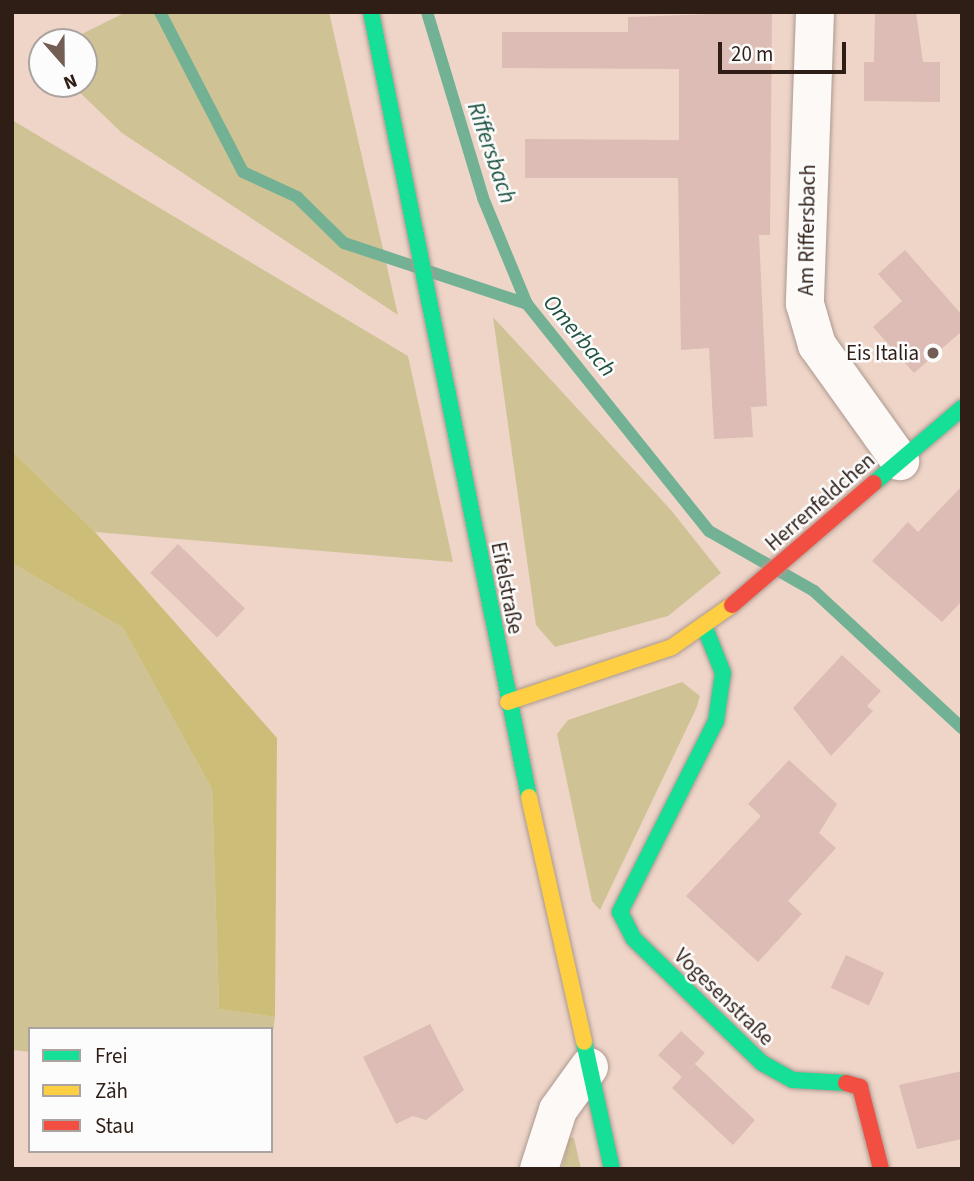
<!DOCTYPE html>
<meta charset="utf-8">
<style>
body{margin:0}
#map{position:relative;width:974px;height:1181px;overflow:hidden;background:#efd5c8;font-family:"Source Sans 3",sans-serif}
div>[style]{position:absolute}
.green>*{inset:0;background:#cfc295}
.forest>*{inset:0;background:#ccbe79}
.stream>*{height:12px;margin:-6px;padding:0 6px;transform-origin:6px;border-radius:6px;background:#73b195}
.building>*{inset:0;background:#dcbcb4;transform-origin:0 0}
.roads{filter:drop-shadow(0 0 2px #ac9990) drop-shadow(0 0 2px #ac9990)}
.street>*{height:38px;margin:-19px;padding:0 19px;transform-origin:19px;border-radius:19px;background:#fdf9f7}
.fast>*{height:16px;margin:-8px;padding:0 8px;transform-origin:8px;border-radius:8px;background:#16e098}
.slow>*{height:16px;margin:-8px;padding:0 8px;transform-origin:8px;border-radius:8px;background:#ffcf43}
.jam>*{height:16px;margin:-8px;padding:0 8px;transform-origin:8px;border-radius:8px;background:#f24e42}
.dots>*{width:19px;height:19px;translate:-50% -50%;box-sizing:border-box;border:4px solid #fcfcfc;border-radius:50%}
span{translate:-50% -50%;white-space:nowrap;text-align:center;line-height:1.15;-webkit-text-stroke:5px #fcfcfc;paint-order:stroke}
.street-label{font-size:21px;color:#2f1e16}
.poi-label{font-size:21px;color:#2f1e16}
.right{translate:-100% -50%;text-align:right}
.water-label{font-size:23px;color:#1c523f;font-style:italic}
.frame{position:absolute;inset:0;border:14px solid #2f1e16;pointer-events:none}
.legend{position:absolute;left:28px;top:1027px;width:245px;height:126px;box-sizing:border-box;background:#fcfcfc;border:2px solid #aaa3a0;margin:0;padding:9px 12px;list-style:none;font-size:21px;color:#2f1e16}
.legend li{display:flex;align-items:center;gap:14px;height:35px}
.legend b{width:35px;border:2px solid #aaa3a0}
.north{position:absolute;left:28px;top:28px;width:70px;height:70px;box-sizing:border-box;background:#fcfcfc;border:2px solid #aaa3a0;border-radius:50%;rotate:159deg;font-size:19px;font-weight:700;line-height:28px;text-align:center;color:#2f1e16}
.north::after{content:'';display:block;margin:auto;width:24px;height:32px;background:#725e54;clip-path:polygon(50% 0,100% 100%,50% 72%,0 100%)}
.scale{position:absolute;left:718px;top:42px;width:128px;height:32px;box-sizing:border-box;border:4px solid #2f1e16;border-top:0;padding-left:9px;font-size:21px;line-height:24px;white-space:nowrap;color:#2f1e16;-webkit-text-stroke:5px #fcfcfc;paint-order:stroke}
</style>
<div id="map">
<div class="green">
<div style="clip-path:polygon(126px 12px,329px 12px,398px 315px,122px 133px,71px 84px,84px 84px,84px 42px,66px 42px)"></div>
<div style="clip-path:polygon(12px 120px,408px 356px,453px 562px,95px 532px,12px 451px)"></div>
<div style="clip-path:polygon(493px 317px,670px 509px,721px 573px,668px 616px,555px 647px,536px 625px)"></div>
<div style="clip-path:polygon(12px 563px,123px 628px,212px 789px,219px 1009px,275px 1017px,271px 1046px,271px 1029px,30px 1029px,30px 1052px,12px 1050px)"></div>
<div style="clip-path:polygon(682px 682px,700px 696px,696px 709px,600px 910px,592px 901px,557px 734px,568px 720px)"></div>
<div style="clip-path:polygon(569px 1138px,574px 1138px,581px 1169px,562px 1169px)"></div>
</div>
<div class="forest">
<div style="clip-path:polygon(12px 451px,95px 532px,277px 738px,275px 1017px,219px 1009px,212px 789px,123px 628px,12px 563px)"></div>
</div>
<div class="stream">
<div style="left:160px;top:12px;width:180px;rotate:62.6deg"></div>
<div style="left:243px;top:172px;width:60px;rotate:24.8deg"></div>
<div style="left:297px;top:197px;width:66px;rotate:44.4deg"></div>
<div style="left:344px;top:243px;width:193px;rotate:18.4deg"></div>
<div style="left:527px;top:304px;width:291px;rotate:51.3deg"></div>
<div style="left:709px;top:531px;width:121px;rotate:29.7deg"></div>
<div style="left:814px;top:591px;width:202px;rotate:42.8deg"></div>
<div style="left:427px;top:12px;width:194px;rotate:73.2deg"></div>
<div style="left:483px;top:198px;width:115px;rotate:67.5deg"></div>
</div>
<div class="building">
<div style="clip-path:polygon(772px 12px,770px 235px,759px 235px,767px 406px,751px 407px,753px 437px,714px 439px,709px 348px,681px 350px,678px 178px,525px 178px,525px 139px,679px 140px,679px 69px,502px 68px,502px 32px,628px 32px,628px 17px)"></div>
<div style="clip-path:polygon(875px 12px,916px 12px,923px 62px,940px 62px,940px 102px,864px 101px,864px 62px,874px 62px)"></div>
<div style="clip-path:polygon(905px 250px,962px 315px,962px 331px,914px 373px,873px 327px,902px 301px,878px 274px)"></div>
<div style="clip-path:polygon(962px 486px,962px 601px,942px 622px,872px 561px,908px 522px,918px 532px)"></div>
<div style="left:178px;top:544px;width:93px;height:40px;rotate:44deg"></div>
<div style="clip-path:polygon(842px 655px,881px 691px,867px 706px,873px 711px,831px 756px,793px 708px)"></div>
<div style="clip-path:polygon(789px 760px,837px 804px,819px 833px,836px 848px,788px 901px,802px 914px,758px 962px,686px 896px,761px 816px,748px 804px)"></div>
<div style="left:846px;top:955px;width:42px;height:36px;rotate:25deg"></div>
<div style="clip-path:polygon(430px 1024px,464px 1090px,426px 1120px,413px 1116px,396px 1124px,363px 1057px)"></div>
<div style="clip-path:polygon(681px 1031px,705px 1053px,688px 1071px,695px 1064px,755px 1120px,733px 1145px,672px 1088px,682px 1077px,658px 1055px)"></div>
<div style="clip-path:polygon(962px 1071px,962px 1139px,917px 1149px,899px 1085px)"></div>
</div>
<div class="roads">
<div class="street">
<div style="left:815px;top:12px;width:292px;rotate:92deg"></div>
<div style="left:805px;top:304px;width:43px;rotate:73.7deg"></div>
<div style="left:817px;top:345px;width:143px;rotate:54.4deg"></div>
<div style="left:539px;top:1169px;width:62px;rotate:-72.1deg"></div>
<div style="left:558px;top:1110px;width:53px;rotate:-54.2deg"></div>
</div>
<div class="fast">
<div style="left:371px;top:12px;width:801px;rotate:78.62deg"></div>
<div style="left:874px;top:483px;width:116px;rotate:-40.4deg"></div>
<div style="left:705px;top:628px;width:48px;rotate:68.2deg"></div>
<div style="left:723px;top:673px;width:49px;rotate:98.3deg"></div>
<div style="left:716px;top:721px;width:214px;rotate:116.7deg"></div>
<div style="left:620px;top:912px;width:30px;rotate:63deg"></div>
<div style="left:634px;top:939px;width:178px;rotate:44.1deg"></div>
<div style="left:762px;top:1063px;width:35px;rotate:29deg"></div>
<div style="left:793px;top:1080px;width:53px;rotate:3.2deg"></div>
<div style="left:584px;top:1042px;width:130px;rotate:77.6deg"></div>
</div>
<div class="slow">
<div style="left:508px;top:702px;width:173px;rotate:-18.5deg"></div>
<div style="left:672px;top:647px;width:73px;rotate:-35deg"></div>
<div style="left:529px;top:797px;width:251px;rotate:77.3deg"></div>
</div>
<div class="jam">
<div style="left:732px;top:605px;width:187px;rotate:-40.7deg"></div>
<div style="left:846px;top:1083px;width:15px;rotate:16deg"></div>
<div style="left:860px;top:1087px;width:85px;rotate:75.6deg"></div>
</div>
</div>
<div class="dots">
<div style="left:933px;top:353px;background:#725e54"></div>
</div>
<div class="street-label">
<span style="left:807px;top:230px;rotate:-89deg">Am Riffersbach</span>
<span style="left:820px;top:502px;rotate:-41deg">Herrenfeldchen</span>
<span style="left:507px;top:588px;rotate:79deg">Eifelstraße</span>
<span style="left:724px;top:997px;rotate:44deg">Vogesenstraße</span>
</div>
<div class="poi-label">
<span class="right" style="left:919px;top:353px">Eis Italia</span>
</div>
<div class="water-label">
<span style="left:491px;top:153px;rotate:71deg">Riffersbach</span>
<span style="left:579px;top:336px;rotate:50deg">Omerbach</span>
</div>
<div class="frame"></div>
<ul class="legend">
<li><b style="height:9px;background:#16e098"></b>Frei</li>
<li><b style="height:9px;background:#ffcf43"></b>Zäh</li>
<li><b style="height:9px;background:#f24e42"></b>Stau</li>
</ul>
<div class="north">N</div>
<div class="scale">20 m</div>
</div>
